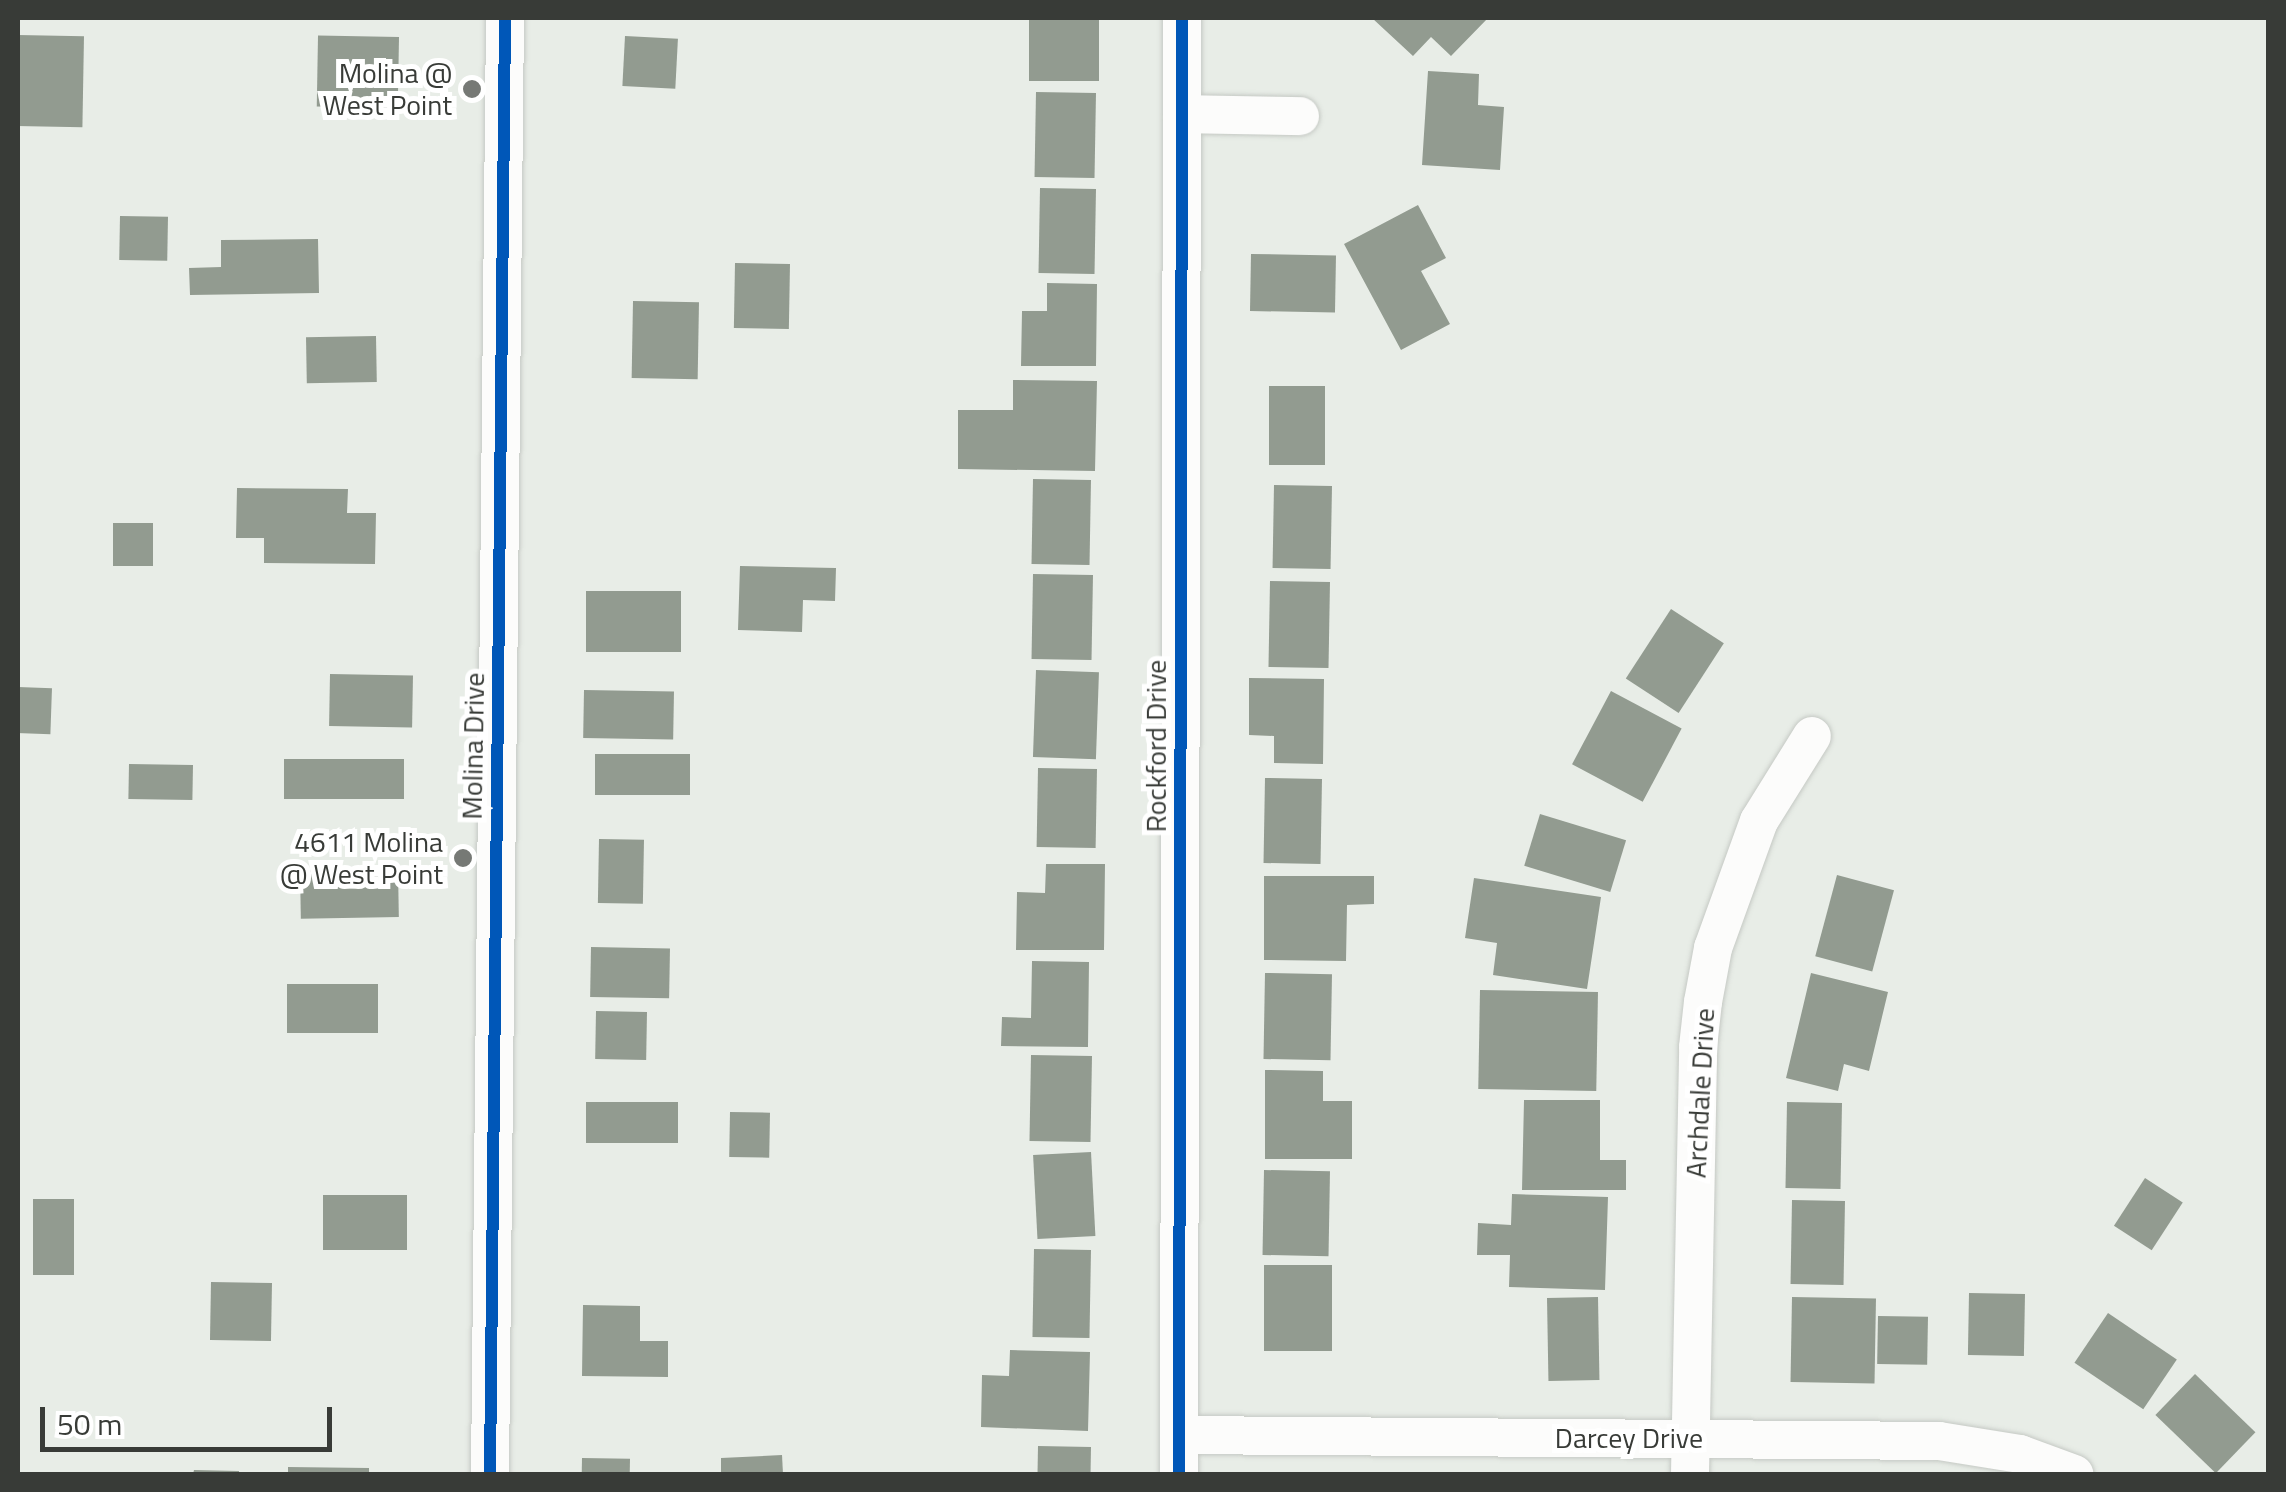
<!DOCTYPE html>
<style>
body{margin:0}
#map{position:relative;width:2286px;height:1492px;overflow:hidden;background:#e8ede7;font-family:"Titillium Web",sans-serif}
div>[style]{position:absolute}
.building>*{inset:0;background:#929b90;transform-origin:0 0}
.roads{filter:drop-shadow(0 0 2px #c5c9c4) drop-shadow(0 0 2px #c5c9c4)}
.street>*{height:38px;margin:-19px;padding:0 19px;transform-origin:19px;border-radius:19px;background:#fcfcfb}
.cycleway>*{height:12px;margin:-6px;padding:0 6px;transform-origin:6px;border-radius:6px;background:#0057b8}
.dots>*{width:28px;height:28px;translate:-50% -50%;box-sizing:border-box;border:5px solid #fff;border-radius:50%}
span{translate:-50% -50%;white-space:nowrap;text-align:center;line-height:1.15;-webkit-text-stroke:10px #fff;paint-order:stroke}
.poi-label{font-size:28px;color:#383b37}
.right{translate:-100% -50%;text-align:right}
.street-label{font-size:28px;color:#383b37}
.frame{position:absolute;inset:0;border:20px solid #383b37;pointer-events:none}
.scale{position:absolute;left:40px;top:1407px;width:292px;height:45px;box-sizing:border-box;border:5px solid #383b37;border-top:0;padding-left:12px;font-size:30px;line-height:35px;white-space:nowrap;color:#383b37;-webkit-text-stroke:8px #fff;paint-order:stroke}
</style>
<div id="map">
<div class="building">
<div style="left:1029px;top:18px;width:70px;height:63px"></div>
<div style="clip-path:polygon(1372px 18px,1488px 18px,1451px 56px,1431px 37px,1413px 56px)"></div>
<div style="left:18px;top:35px;width:66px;height:91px;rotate:1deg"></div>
<div style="left:625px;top:36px;width:53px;height:50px;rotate:3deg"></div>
<div style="left:399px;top:37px;width:71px;height:81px;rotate:91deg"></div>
<div style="clip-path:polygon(1428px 71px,1479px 74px,1478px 105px,1504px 107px,1500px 170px,1422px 165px)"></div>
<div style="left:1036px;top:92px;width:60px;height:85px;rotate:1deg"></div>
<div style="left:1040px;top:188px;width:56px;height:85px;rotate:1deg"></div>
<div style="clip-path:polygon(1418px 205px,1446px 258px,1421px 271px,1450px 324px,1401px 350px,1344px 244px)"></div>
<div style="left:120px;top:216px;width:48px;height:44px;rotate:1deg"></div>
<div style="clip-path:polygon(318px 239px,319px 293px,190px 295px,189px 268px,221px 267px,221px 240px)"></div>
<div style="left:1251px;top:254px;width:85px;height:57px;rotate:1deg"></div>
<div style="left:735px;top:263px;width:55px;height:65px;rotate:1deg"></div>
<div style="clip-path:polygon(1047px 283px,1097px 284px,1096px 366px,1021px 366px,1022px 311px,1047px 311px)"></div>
<div style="left:633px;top:301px;width:66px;height:77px;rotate:1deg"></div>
<div style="left:376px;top:336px;width:46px;height:70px;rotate:89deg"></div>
<div style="clip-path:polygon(1013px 380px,1097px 381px,1095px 471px,958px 469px,958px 410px,1013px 410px)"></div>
<div style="left:1269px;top:386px;width:56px;height:79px"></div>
<div style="left:1033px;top:479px;width:58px;height:85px;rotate:1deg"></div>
<div style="left:1274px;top:485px;width:58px;height:83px;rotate:1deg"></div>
<div style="clip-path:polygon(237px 488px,348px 489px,347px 513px,376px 513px,375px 564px,264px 563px,264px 538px,236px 538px)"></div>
<div style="left:113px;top:523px;width:40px;height:43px"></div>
<div style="clip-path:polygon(740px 566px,836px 568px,835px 601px,803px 600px,802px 632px,738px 630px)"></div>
<div style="left:1033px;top:574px;width:60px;height:85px;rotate:1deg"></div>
<div style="left:1270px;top:581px;width:60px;height:86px;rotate:1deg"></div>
<div style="left:586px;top:591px;width:95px;height:61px"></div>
<div style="left:1671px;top:609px;width:63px;height:83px;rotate:33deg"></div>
<div style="left:1036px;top:670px;width:63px;height:87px;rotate:2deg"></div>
<div style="left:330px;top:674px;width:83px;height:52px;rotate:1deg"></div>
<div style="clip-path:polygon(1249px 678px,1324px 679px,1323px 764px,1274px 763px,1274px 736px,1249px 735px)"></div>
<div style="left:18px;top:687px;width:34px;height:46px;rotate:2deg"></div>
<div style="left:584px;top:690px;width:90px;height:48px;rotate:1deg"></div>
<div style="left:1611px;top:691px;width:80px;height:83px;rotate:28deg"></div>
<div style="left:595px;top:754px;width:95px;height:41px"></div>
<div style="left:284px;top:759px;width:120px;height:40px"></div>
<div style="left:129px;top:764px;width:64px;height:35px;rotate:1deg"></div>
<div style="left:1038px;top:768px;width:59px;height:79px;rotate:1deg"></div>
<div style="left:1265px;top:778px;width:57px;height:85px;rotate:1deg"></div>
<div style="left:1540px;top:814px;width:90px;height:54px;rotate:17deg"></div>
<div style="left:599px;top:839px;width:45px;height:64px;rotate:1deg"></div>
<div style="clip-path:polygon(1046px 864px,1105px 864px,1104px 950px,1016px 950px,1017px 892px,1045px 893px)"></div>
<div style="left:398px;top:869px;width:48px;height:98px;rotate:89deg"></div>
<div style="left:1837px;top:875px;width:59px;height:84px;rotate:15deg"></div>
<div style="clip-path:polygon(1264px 876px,1374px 876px,1374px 904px,1347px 905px,1346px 961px,1264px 960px)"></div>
<div style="clip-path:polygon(1474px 878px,1601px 897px,1587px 989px,1493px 975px,1497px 943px,1465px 938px)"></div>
<div style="left:591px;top:947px;width:79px;height:50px;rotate:1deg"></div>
<div style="clip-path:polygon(1032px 961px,1089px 962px,1088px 1047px,1001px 1046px,1002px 1017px,1031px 1018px)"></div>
<div style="left:1265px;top:973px;width:67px;height:86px;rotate:1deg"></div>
<div style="clip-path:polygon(1811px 973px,1888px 992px,1869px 1071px,1844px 1064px,1838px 1091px,1786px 1078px)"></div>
<div style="left:287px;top:984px;width:91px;height:49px"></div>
<div style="left:1480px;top:990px;width:118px;height:99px;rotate:1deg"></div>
<div style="left:596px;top:1011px;width:51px;height:48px;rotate:1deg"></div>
<div style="left:1031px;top:1055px;width:61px;height:86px;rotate:1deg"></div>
<div style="clip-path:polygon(1265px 1070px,1323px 1071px,1323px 1101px,1352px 1101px,1352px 1159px,1265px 1159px)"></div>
<div style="clip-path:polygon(1524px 1100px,1600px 1100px,1600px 1160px,1626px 1160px,1626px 1190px,1522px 1190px)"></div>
<div style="left:586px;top:1102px;width:92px;height:41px"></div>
<div style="left:1787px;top:1102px;width:55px;height:86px;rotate:1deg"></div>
<div style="left:730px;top:1112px;width:40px;height:45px;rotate:1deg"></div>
<div style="left:1091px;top:1152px;width:84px;height:58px;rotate:87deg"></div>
<div style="left:1264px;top:1170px;width:66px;height:85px;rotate:1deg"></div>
<div style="left:2145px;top:1178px;width:45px;height:57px;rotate:33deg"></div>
<div style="clip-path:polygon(1512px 1194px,1608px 1197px,1605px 1290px,1509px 1287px,1510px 1255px,1477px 1255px,1478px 1223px,1511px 1225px)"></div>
<div style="left:323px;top:1195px;width:84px;height:55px"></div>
<div style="left:33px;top:1199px;width:41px;height:76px"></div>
<div style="left:1792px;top:1200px;width:53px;height:84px;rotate:1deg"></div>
<div style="left:1034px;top:1249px;width:57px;height:88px;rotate:1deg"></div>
<div style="left:1264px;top:1265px;width:68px;height:86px"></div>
<div style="left:211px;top:1282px;width:61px;height:58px;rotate:1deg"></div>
<div style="left:1969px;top:1293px;width:56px;height:62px;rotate:1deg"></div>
<div style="left:1598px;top:1297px;width:83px;height:51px;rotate:89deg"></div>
<div style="left:1792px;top:1297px;width:84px;height:85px;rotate:1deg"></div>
<div style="clip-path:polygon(583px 1305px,640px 1306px,640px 1341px,668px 1341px,668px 1377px,582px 1376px)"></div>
<div style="left:2108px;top:1313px;width:83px;height:60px;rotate:34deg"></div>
<div style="left:1878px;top:1316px;width:50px;height:48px;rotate:1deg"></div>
<div style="clip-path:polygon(1010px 1350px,1090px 1352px,1088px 1431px,981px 1427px,982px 1375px,1009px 1376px)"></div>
<div style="left:2195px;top:1374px;width:84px;height:57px;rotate:44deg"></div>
<div style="left:1038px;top:1446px;width:53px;height:28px;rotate:1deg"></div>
<div style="clip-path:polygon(782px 1455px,783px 1474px,721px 1474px,721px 1458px)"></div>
<div style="left:582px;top:1458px;width:48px;height:16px;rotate:1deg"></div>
<div style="clip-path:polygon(288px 1467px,369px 1468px,369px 1474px,288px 1474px)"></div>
<div style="clip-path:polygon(194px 1470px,239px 1471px,239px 1474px,193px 1474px)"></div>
</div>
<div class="roads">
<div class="street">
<div style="left:1182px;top:114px;width:118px;rotate:1deg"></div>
<div style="left:1179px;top:1435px;width:760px;rotate:0.45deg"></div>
<div style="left:1939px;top:1441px;width:82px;rotate:9.1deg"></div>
<div style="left:2020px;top:1454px;width:58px;rotate:20.3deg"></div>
<div style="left:490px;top:1474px;width:1456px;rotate:-89.41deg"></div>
<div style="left:1179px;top:1474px;width:1456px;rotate:-89.88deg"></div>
<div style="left:1690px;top:1474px;width:427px;rotate:-88.9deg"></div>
<div style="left:1698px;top:1047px;width:45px;rotate:-83.7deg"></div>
<div style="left:1703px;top:1002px;width:55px;rotate:-79.5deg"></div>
<div style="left:1713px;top:948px;width:135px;rotate:-70.1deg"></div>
<div style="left:1759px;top:821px;width:100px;rotate:-58.1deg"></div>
</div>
</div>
<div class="cycleway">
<div style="left:490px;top:1474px;width:1456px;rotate:-89.41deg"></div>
<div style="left:1179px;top:1474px;width:1456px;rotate:-89.88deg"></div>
</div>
<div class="dots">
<div style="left:472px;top:89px;background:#767975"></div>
<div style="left:463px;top:858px;background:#767975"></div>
</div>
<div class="poi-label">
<span class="right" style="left:452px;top:89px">Molina @<br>West Point</span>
<span class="right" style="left:443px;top:858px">4611 Molina<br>@ West Point</span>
</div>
<div class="street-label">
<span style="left:473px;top:746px;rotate:-89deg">Molina Drive</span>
<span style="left:1156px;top:746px;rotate:-90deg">Rockford Drive</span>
<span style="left:1700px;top:1093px;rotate:-87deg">Archdale Drive</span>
<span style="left:1629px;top:1438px">Darcey Drive</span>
</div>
<div class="frame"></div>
<div class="scale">50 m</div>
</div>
